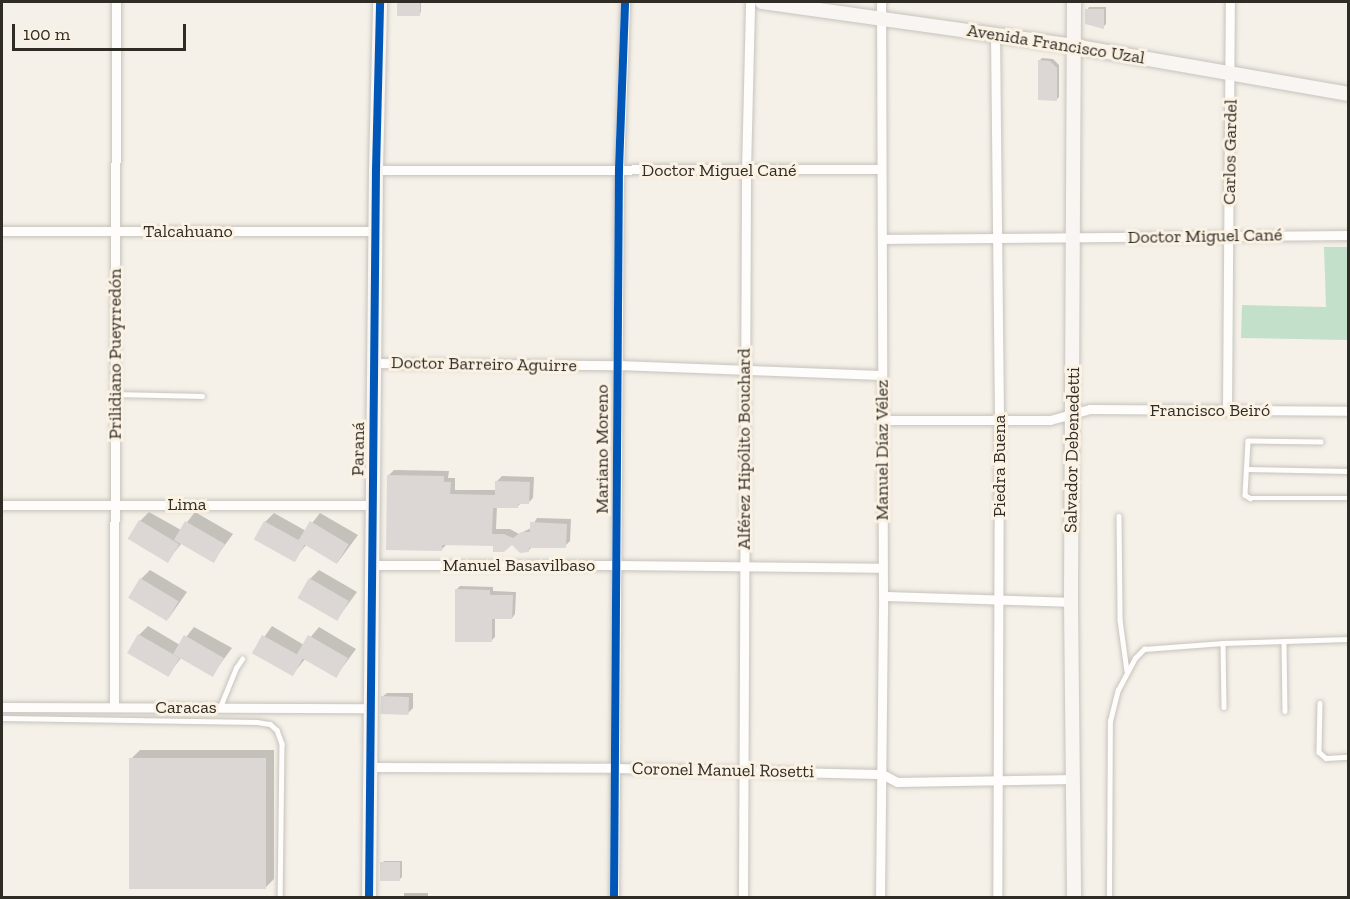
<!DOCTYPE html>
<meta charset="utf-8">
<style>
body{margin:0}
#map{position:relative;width:1350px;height:899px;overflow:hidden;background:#f5f1e9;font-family:"Zilla Slab",serif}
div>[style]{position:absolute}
.green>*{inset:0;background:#c2e0ca}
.shadow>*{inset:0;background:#0003;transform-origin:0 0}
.building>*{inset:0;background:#dcd7d5;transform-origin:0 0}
.roads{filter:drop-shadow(0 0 2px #c6c3bc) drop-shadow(0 0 2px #c6c3bc)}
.lane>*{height:4.5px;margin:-2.25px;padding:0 2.25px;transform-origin:2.25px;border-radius:2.25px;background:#fefdfc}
.street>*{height:9px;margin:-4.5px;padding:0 4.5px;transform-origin:4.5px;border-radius:4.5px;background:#fefdfc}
.secondary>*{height:14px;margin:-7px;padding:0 7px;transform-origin:7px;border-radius:7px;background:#f8f5f2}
.cycleway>*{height:8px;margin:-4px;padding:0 4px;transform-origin:4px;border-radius:4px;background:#0057b8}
span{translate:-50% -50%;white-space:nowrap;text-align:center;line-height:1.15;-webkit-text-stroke:6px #fbf2e3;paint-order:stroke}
.street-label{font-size:18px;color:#2f2c26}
.frame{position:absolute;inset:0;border:3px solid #2f2c26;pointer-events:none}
.scale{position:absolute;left:12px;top:24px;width:174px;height:27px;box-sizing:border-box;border:3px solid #2f2c26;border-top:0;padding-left:8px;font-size:18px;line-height:21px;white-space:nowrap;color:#2f2c26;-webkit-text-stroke:4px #fbf2e3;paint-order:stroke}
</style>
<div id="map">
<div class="green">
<div style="clip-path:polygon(1324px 247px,1348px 247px,1348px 340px,1241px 338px,1242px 305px,1326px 307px)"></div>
</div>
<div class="shadow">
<div style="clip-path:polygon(399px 2px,421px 2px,421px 12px,418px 15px,398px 14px)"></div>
<div style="clip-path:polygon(1089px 7px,1106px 7px,1106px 24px,1103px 27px,1087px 10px)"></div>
<div style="clip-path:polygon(1042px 58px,1053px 59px,1059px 65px,1059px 97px,1057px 99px,1039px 61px)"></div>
<div style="clip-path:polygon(394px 470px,449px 471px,448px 478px,455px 478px,455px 490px,496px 490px,497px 481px,502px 476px,534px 477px,533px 498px,528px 503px,522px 502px,517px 507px,497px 506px,496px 529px,510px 529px,519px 534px,531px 528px,537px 518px,571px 519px,570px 541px,565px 546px,532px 547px,528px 551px,512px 542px,447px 544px,441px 550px,389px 475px)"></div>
<div style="clip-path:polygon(149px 512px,181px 530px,195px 512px,233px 534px,213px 561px,182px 543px,168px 560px,140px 521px)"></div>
<div style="clip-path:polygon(274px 513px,306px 531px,320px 513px,358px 535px,338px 562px,307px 544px,293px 561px,265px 522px)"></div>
<div style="clip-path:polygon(150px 570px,187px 592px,168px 619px,141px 579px)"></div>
<div style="clip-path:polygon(319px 570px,357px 592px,337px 619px,310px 579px)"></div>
<div style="clip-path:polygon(460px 586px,493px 587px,493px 591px,516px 592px,515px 614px,512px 618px,495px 617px,495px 637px,491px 641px,456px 590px)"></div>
<div style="clip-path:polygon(148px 626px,180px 645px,194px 627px,232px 648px,212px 675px,181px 658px,168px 675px,139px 635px)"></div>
<div style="clip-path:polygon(272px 626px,304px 645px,319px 627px,356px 649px,336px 676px,306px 658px,292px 675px,253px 653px)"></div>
<div style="clip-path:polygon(387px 693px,413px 693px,413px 708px,408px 713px,382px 697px)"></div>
<div style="clip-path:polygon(140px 750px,274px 750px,274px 879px,265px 888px,131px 759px)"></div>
<div style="clip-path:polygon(384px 861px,402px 861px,402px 877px,400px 879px,382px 863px)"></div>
<div style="left:404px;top:893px;width:24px;height:5px"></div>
</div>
<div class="building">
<div style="left:397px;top:2px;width:23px;height:14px"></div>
<div style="clip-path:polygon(1085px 9px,1104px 9px,1104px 29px,1085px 24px)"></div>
<div style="clip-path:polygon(1038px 60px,1050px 61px,1057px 68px,1057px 101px,1038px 100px)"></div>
<div style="clip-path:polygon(387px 475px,444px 476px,444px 482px,451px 482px,450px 494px,495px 495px,495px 481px,530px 482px,529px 504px,518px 504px,518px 508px,493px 508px,492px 534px,504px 534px,513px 538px,521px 532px,530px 532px,530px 522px,567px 524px,566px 548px,529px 548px,529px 552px,520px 553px,512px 545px,504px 552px,493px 552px,493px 546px,442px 545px,442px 551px,386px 550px)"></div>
<div style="left:139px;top:520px;width:47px;height:22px;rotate:31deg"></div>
<div style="left:185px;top:521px;width:46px;height:22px;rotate:30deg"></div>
<div style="left:264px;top:521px;width:47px;height:21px;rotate:29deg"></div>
<div style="left:310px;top:521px;width:45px;height:23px;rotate:31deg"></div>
<div style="left:140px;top:578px;width:45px;height:23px;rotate:31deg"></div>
<div style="left:309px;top:578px;width:46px;height:23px;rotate:30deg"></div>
<div style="clip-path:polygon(455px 589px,490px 590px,490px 595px,513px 595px,512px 619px,492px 619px,492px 642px,455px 642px)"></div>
<div style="left:138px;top:634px;width:48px;height:22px;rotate:30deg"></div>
<div style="left:184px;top:635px;width:46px;height:22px;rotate:30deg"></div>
<div style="left:262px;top:635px;width:47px;height:21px;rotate:29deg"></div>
<div style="left:308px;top:635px;width:46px;height:23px;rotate:30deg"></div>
<div style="left:381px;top:696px;width:28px;height:18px;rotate:2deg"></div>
<div style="left:266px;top:758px;width:131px;height:137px;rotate:90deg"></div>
<div style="left:400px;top:862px;width:19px;height:20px;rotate:90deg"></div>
</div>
<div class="roads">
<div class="lane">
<div style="left:115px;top:394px;width:87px;rotate:1.3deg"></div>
<div style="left:1321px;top:442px;width:73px;rotate:-179.2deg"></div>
<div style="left:1248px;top:441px;width:54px;rotate:93.2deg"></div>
<div style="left:1245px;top:495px;width:6px;rotate:31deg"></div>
<div style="left:1250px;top:498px;width:98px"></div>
<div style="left:1246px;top:469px;width:102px;rotate:1.1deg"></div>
<div style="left:1119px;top:516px;width:104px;rotate:89.4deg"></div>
<div style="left:1120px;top:620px;width:51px;rotate:82.2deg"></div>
<div style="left:1284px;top:641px;width:70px;rotate:89.2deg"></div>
<div style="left:1223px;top:643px;width:64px;rotate:89.1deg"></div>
<div style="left:1320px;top:703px;width:49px;rotate:91.2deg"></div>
<div style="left:1319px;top:752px;width:9px;rotate:41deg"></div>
<div style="left:1326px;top:758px;width:22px;rotate:-3deg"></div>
<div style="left:220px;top:707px;width:42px;rotate:-67.7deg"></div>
<div style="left:236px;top:668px;width:11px;rotate:-56deg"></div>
<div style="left:2px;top:718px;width:255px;rotate:0.9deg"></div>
<div style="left:257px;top:722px;width:13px;rotate:9deg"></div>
<div style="left:270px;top:724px;width:9px;rotate:41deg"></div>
<div style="left:277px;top:730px;width:15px;rotate:70deg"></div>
<div style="left:282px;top:744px;width:154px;rotate:90.7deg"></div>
<div style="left:1109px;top:898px;width:177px;rotate:-89.7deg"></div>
<div style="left:1110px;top:721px;width:32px;rotate:-76deg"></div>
<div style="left:1118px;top:690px;width:36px;rotate:-62deg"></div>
<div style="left:1135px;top:658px;width:13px;rotate:-45deg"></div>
<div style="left:1144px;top:649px;width:79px;rotate:-4.3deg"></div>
<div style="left:1223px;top:643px;width:125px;rotate:-1.8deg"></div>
</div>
<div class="street">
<div style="left:995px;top:34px;width:386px;rotate:89.4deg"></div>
<div style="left:999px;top:420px;width:478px;rotate:90.2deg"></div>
<div style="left:376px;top:170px;width:505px;rotate:-0.11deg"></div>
<div style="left:2px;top:231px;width:373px"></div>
<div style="left:882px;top:239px;width:466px;rotate:-0.5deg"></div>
<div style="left:374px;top:363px;width:244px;rotate:0.5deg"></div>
<div style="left:618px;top:365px;width:264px;rotate:2.2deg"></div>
<div style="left:1227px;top:411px;width:409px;rotate:-89.6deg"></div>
<div style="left:882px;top:420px;width:168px"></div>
<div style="left:1050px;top:420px;width:41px;rotate:-15.4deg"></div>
<div style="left:1090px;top:409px;width:258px;rotate:0.4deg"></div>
<div style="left:2px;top:505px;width:371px"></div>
<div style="left:372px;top:565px;width:245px"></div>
<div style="left:617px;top:565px;width:265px;rotate:0.6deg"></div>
<div style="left:883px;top:596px;width:188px;rotate:1.8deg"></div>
<div style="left:2px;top:707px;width:369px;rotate:0.2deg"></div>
<div style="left:114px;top:707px;width:705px;rotate:-89.84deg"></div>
<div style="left:370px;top:767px;width:245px;rotate:0.2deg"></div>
<div style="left:615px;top:768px;width:267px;rotate:1.3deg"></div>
<div style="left:882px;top:774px;width:17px;rotate:28deg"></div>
<div style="left:897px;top:782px;width:177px;rotate:-1deg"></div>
<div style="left:614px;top:898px;width:729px;rotate:-89.61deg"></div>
<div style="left:619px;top:169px;width:167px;rotate:-87.9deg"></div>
<div style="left:743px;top:898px;width:728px;rotate:-89.76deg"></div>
<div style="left:746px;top:170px;width:168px;rotate:-88.6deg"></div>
<div style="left:880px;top:898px;width:302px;rotate:-89.4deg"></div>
<div style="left:883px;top:596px;width:594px;rotate:-90.19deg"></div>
</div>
<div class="secondary">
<div style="left:762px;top:2px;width:315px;rotate:8deg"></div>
<div style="left:1074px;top:46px;width:278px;rotate:9.9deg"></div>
<div style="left:1074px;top:2px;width:600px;rotate:90.29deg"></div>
<div style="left:1071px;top:602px;width:296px;rotate:89.4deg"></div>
<div style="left:369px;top:898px;width:728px;rotate:-89.45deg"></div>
<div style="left:376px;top:170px;width:168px;rotate:-88.6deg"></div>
</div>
</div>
<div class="cycleway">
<div style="left:369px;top:898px;width:728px;rotate:-89.45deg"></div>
<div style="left:376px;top:170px;width:168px;rotate:-88.6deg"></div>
<div style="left:614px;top:898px;width:729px;rotate:-89.61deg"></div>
<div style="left:619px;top:169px;width:167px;rotate:-87.9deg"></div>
</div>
<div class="street-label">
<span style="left:1056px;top:44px;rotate:9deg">Avenida Francisco Uzal</span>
<span style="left:1230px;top:152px;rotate:-89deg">Carlos Gardel</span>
<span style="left:719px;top:170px">Doctor Miguel Cané</span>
<span style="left:188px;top:231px">Talcahuano</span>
<span style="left:1205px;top:236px;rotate:-1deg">Doctor Miguel Cané</span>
<span style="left:115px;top:354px;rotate:-90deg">Prilidiano Pueyrredón</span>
<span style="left:484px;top:364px;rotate:1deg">Doctor Barreiro Aguirre</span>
<span style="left:1210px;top:410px">Francisco Beiró</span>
<span style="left:358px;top:449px;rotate:-89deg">Paraná</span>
<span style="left:602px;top:449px;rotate:-90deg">Mariano Moreno</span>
<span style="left:744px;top:449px;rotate:-90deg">Alférez Hipólito Bouchard</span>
<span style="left:882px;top:450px;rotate:-90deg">Manuel Díaz Vélez</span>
<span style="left:1072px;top:450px;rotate:-89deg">Salvador Debenedetti</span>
<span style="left:999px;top:466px;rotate:-90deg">Piedra Buena</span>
<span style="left:187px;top:504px">Lima</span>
<span style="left:519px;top:565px">Manuel Basavilbaso</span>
<span style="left:186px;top:707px">Caracas</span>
<span style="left:723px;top:770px;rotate:1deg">Coronel Manuel Rosetti</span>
</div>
<div class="frame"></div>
<div class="scale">100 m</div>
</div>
